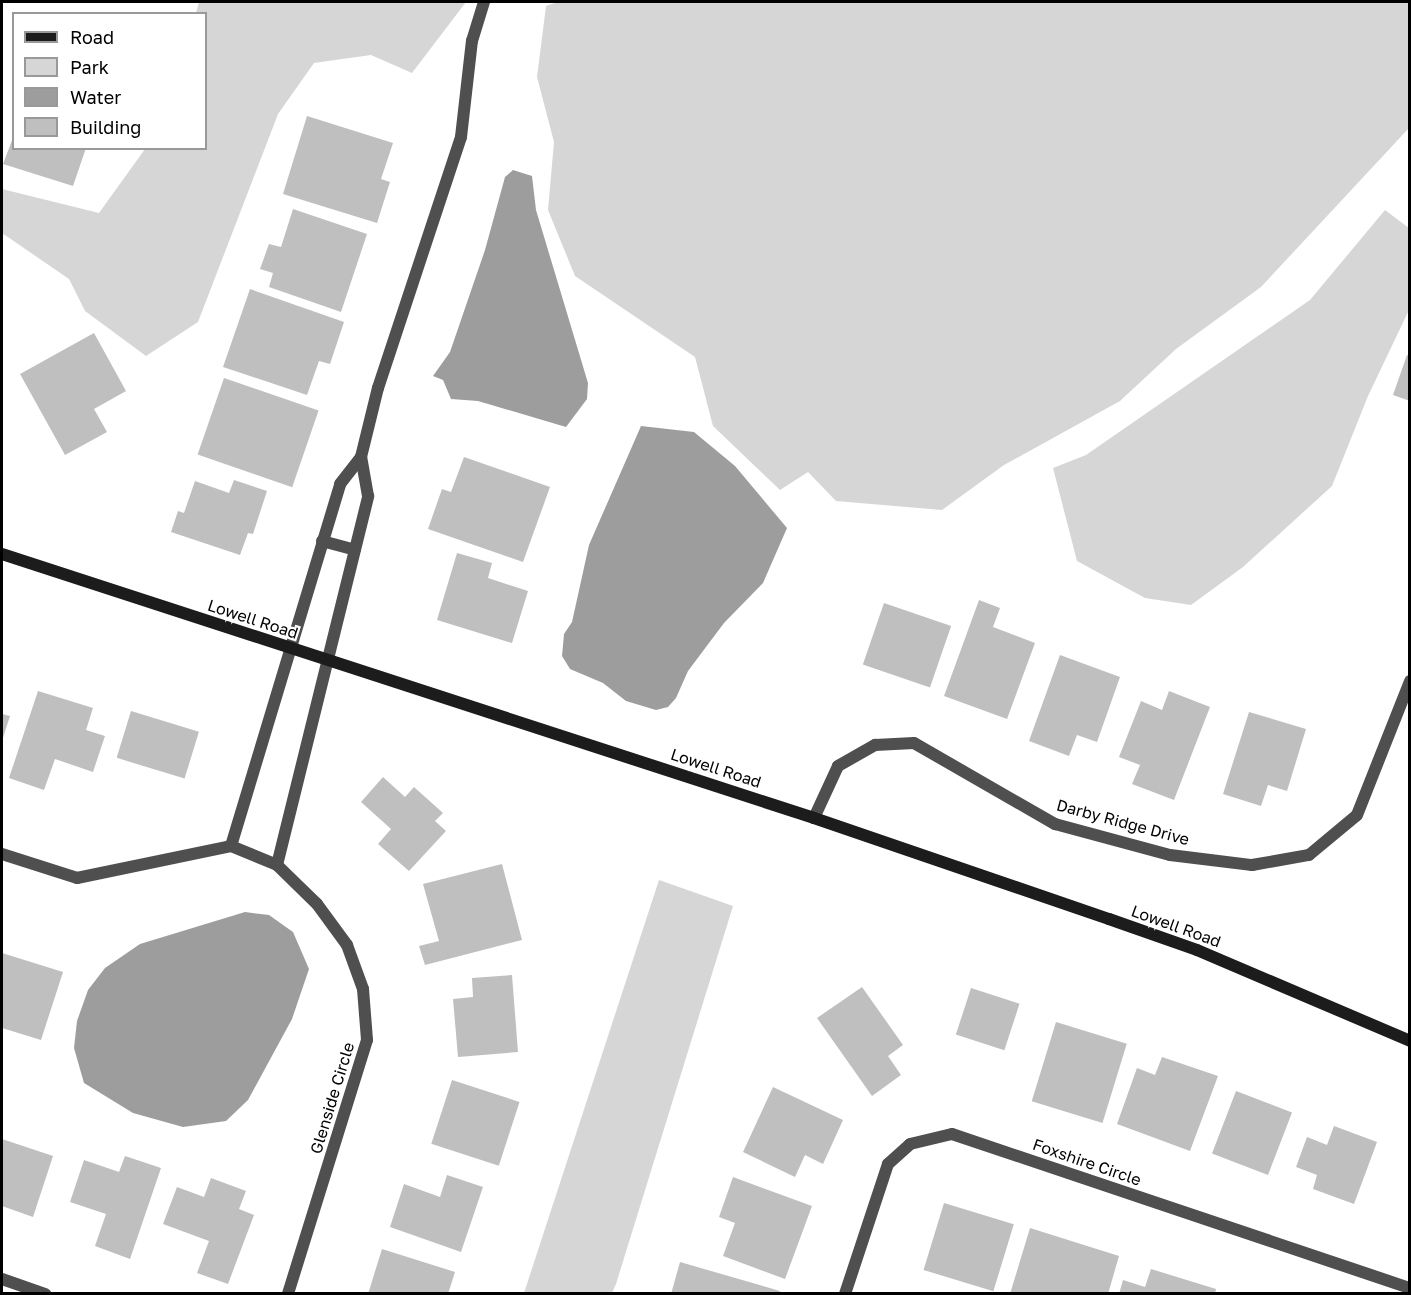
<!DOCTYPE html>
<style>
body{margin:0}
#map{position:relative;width:1411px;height:1295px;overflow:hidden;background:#fff;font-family:"Golos Text",sans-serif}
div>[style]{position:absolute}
.green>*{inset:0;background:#d6d6d6}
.water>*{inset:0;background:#9d9d9d}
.building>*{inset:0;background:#bfbfbf;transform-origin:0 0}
.street>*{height:12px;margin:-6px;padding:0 6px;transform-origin:6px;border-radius:6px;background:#4f4f4f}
.secondary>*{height:12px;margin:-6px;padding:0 6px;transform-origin:6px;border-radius:6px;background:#1c1c1c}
span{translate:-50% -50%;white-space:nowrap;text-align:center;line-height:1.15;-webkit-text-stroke:4.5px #fff;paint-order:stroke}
.street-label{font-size:16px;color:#000}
.frame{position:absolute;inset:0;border:3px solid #000;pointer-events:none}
.legend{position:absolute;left:12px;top:12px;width:195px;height:138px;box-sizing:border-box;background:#fff;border:2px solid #999;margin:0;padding:8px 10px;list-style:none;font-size:18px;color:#000}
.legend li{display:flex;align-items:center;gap:12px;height:30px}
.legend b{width:30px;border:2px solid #999}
</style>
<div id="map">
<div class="green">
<div style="clip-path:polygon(199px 2px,466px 2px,412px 73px,371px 55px,314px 63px,278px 114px,198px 322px,146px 356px,85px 311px,69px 279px,2px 233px,2px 189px,99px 213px,145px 149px,206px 148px,206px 14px,196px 13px)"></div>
<div style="clip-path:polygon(558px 2px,1409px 2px,1409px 128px,1261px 287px,1176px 349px,1120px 401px,1004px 465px,942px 510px,836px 501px,808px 472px,780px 490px,713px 426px,695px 357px,575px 276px,548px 210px,554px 142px,537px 77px,546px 6px)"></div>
<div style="clip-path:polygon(1385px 210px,1409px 228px,1409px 310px,1368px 396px,1332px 486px,1243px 567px,1191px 605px,1145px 598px,1077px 561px,1053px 468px,1086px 455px,1310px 300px)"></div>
<div style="clip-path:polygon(659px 880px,733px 906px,616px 1284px,612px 1293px,524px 1293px)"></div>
</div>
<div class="water">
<div style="clip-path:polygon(513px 170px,532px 176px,536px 210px,588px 383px,587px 399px,566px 427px,478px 401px,451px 399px,443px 380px,433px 376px,450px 352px,485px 250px,505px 177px)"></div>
<div style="clip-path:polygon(641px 426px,694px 432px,735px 466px,787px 528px,763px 583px,724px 623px,688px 671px,676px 698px,668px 707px,656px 710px,626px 701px,603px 683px,570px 669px,562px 656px,564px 634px,572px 622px,589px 545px)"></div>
<div style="clip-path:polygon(245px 912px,269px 915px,293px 932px,309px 969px,292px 1019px,248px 1100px,226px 1121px,183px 1127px,133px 1113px,84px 1083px,74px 1048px,77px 1021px,88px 990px,105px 968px,140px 944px)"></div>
</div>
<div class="building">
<div style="clip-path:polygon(307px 116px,393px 143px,381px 179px,390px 182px,377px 223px,283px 194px)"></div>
<div style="clip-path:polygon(14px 135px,14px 148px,86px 148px,73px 186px,3px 164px)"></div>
<div style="clip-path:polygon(293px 209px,367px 234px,341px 312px,269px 287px,273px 273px,260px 269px,269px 244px,281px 247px)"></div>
<div style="clip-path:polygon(250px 289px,344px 322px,330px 364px,319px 361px,307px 395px,223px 367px)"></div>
<div style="clip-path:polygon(94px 333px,126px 391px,94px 409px,107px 432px,65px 455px,20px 374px)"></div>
<div style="clip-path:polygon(1407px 355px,1410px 356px,1410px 401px,1393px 395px)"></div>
<div style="left:224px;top:378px;width:100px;height:81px;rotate:19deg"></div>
<div style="clip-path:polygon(464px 457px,550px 487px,523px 562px,428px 529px,442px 489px,451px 492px)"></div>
<div style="clip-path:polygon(234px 480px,267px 491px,253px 534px,248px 533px,240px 555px,171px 532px,178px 511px,184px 513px,195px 481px,229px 493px)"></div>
<div style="clip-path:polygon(457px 553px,492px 563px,488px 578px,528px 591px,512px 643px,437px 620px)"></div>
<div style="clip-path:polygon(979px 600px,1000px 608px,993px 627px,1035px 643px,1007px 719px,944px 696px)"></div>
<div style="left:884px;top:603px;width:71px;height:65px;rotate:19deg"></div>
<div style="clip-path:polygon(1060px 655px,1120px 677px,1097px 742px,1077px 735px,1069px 756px,1029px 741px)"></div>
<div style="clip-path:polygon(38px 691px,93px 708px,86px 730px,105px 736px,93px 772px,55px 759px,44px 790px,9px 778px)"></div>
<div style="clip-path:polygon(1169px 691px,1210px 707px,1174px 800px,1132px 784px,1140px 765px,1119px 757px,1141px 701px,1162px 710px)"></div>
<div style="left:131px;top:711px;width:71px;height:49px;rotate:17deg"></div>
<div style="clip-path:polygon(1249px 712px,1306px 729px,1287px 791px,1268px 785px,1261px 806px,1223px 794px)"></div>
<div style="clip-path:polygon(2px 714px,10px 716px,2px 741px)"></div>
<div style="clip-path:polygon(383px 777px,405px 797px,414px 787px,443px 813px,435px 821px,446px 831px,409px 871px,378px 844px,391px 829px,361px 802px)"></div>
<div style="clip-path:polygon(502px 864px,522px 940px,425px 965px,419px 946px,439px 941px,423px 884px)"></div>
<div style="clip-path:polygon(2px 953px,63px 972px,41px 1040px,2px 1028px)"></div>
<div style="clip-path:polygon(512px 975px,518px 1052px,458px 1057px,453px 999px,473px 997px,472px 978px)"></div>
<div style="clip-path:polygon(862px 987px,903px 1045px,888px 1056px,901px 1075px,872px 1096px,817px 1018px)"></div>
<div style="left:971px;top:988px;width:51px;height:49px;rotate:18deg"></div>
<div style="left:1056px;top:1022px;width:74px;height:83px;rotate:17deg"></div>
<div style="clip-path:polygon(1162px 1057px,1218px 1076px,1190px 1151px,1117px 1124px,1137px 1068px,1155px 1075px)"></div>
<div style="left:452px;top:1080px;width:71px;height:67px;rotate:18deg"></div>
<div style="clip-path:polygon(773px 1087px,843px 1120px,823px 1164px,805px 1155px,795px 1177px,743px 1152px)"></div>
<div style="left:1236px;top:1091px;width:60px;height:67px;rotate:21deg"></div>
<div style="clip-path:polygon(1334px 1126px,1377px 1142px,1354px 1204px,1313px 1189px,1317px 1175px,1296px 1167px,1307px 1137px,1327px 1145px)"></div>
<div style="clip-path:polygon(2px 1139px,53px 1156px,33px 1217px,2px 1206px)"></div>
<div style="clip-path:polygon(125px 1156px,161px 1168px,130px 1259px,95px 1246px,106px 1214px,70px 1202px,84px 1160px,119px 1172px)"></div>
<div style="clip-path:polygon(447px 1175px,483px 1187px,461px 1252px,390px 1227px,404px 1184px,440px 1197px)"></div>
<div style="clip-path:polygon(733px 1177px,812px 1206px,785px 1279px,723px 1256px,735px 1223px,719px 1217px)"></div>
<div style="clip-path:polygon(211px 1178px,246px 1191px,239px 1209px,254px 1215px,228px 1284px,197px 1273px,209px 1241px,163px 1224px,177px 1187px,204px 1197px)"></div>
<div style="left:944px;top:1203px;width:73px;height:70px;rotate:17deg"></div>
<div style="clip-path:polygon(1030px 1228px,1119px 1256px,1108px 1294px,1010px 1294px)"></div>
<div style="clip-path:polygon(382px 1249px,455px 1272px,448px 1294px,368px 1294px)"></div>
<div style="clip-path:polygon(680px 1262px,780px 1291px,779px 1294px,671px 1294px)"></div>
<div style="clip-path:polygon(1151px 1269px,1216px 1289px,1215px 1294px,1119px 1294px,1123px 1280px,1145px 1287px)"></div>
</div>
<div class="street">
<div style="left:322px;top:541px;width:34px;rotate:15deg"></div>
<div style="left:814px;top:818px;width:57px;rotate:-65.2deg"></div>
<div style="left:838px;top:766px;width:43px;rotate:-29.6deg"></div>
<div style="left:875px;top:745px;width:39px;rotate:-3deg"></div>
<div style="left:914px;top:743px;width:163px;rotate:29.9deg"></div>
<div style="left:1055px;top:824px;width:119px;rotate:15.1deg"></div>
<div style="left:1170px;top:855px;width:83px;rotate:7deg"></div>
<div style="left:1252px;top:865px;width:58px;rotate:-10deg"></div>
<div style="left:1309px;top:855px;width:62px;rotate:-39.8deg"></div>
<div style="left:1357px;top:815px;width:144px;rotate:-68.4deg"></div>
<div style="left:231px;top:846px;width:378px;rotate:-73.2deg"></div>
<div style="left:340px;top:484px;width:34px;rotate:-52deg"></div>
<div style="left:361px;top:457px;width:71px;rotate:-76.2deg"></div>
<div style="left:378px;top:388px;width:264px;rotate:-71.7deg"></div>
<div style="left:461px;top:137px;width:97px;rotate:-83.5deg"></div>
<div style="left:472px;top:41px;width:41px;rotate:-72.9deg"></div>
<div style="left:2px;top:854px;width:79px;rotate:17.7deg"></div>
<div style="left:77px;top:878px;width:157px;rotate:-11.7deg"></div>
<div style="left:231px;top:846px;width:50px;rotate:22.4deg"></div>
<div style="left:277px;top:865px;width:56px;rotate:44.3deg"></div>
<div style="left:317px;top:904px;width:51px;rotate:53.8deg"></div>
<div style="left:347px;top:945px;width:47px;rotate:70deg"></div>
<div style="left:363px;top:989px;width:51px;rotate:85.5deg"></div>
<div style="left:367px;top:1040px;width:266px;rotate:107.3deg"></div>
<div style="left:277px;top:865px;width:380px;rotate:-76.1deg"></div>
<div style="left:368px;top:496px;width:40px;rotate:-100deg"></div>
<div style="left:2px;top:1279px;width:46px;rotate:19.2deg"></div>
<div style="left:845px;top:1294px;width:137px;rotate:-71.7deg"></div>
<div style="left:888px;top:1164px;width:30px;rotate:-42deg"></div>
<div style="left:910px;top:1144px;width:43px;rotate:-13.4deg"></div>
<div style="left:952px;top:1134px;width:483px;rotate:18.6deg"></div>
</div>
<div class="secondary">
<div style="left:2px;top:554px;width:854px;rotate:18.01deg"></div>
<div style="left:814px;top:818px;width:312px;rotate:18.9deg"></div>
<div style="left:1109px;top:919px;width:93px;rotate:19.4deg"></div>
<div style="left:1197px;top:950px;width:232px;rotate:23.1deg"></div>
</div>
<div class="street-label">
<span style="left:253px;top:619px;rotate:18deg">Lowell Road</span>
<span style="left:716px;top:768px;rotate:18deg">Lowell Road</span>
<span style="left:1123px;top:822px;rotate:15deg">Darby Ridge Drive</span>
<span style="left:1176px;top:926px;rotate:20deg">Lowell Road</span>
<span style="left:332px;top:1098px;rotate:-73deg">Glenside Circle</span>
<span style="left:1087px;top:1162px;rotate:19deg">Foxshire Circle</span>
</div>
<div class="frame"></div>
<ul class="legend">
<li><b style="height:8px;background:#1c1c1c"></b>Road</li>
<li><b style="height:16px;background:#d6d6d6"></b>Park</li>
<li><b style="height:16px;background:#9d9d9d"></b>Water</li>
<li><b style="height:16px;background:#bfbfbf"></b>Building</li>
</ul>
</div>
